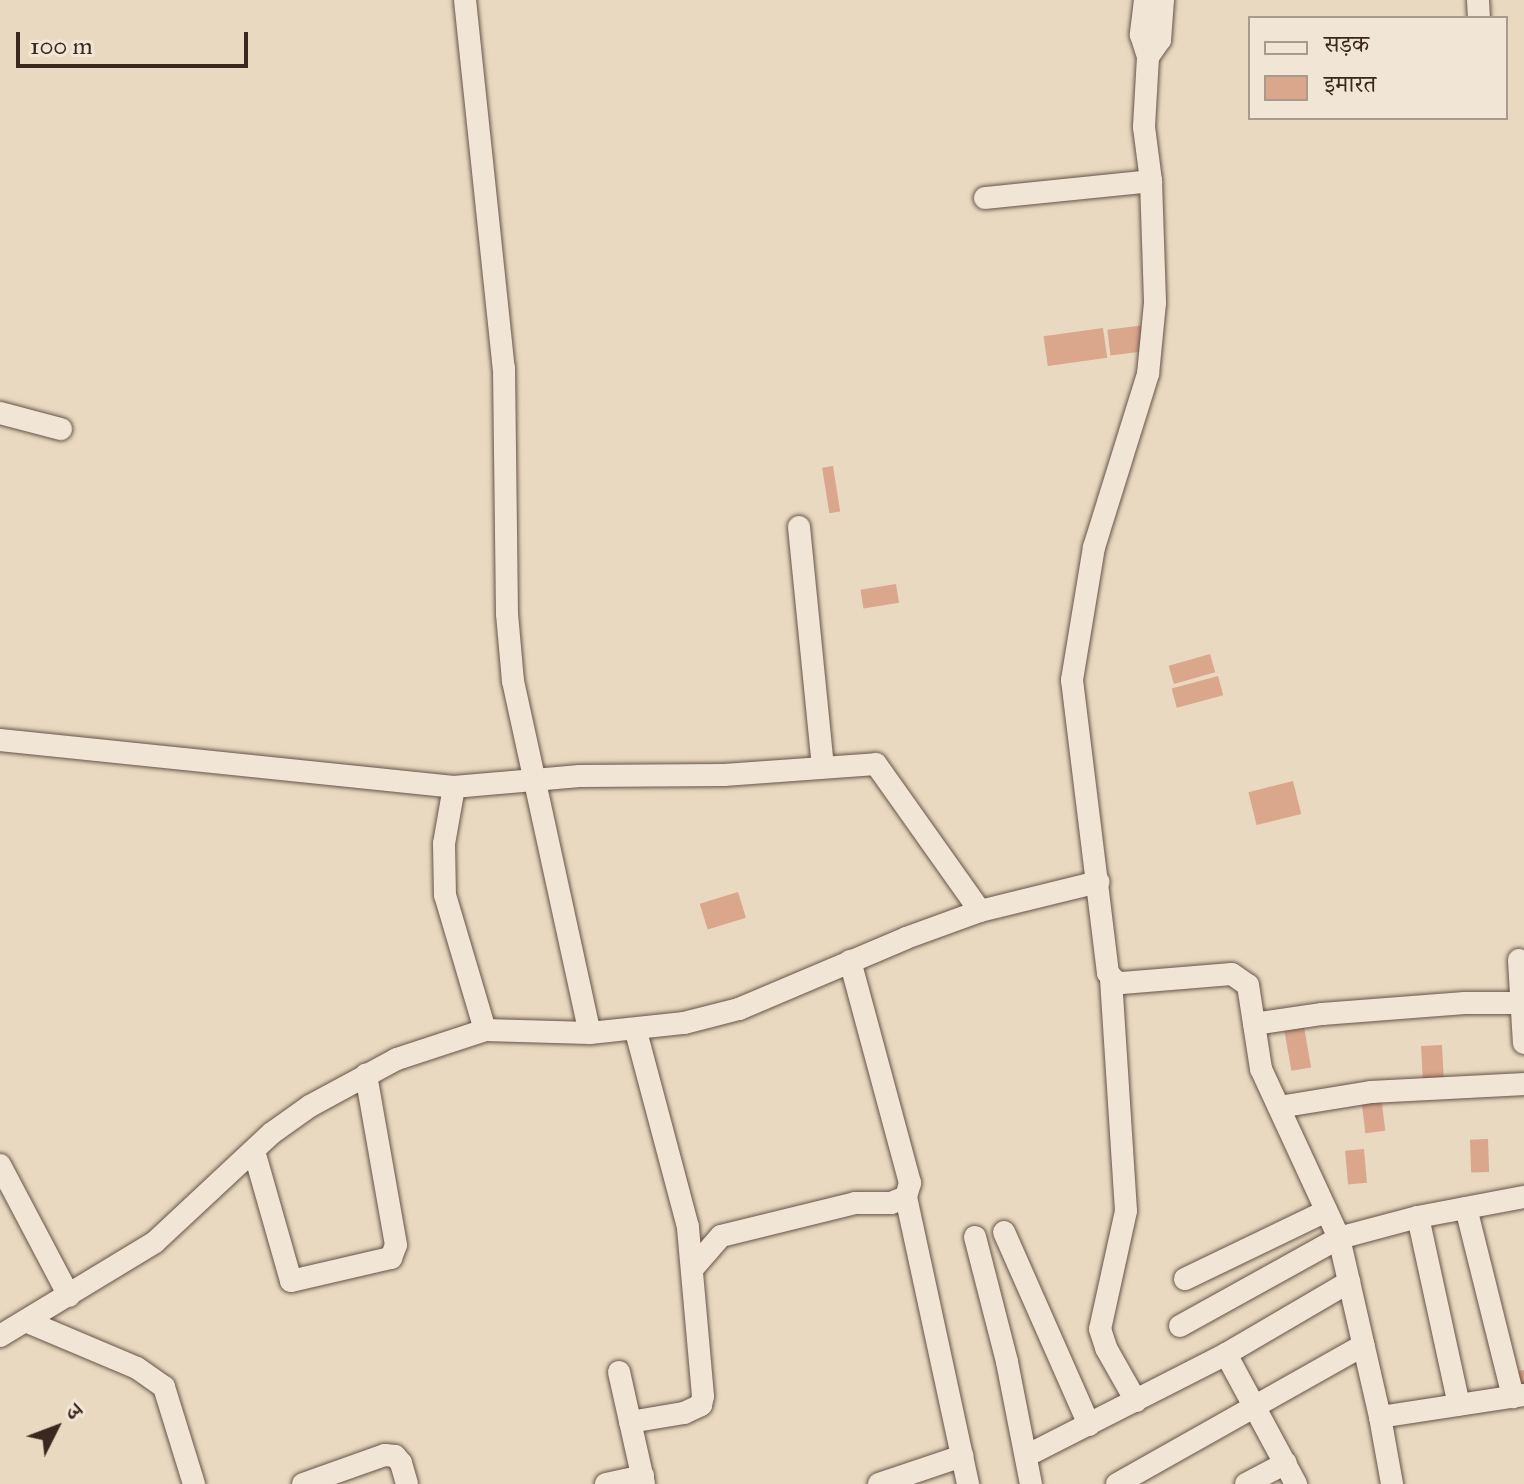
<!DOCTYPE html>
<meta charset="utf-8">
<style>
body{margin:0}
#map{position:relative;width:1524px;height:1484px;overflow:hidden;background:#e9d9c0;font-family:"IM FELL Great Primer","Noto Serif Devanagari",serif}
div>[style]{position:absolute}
.building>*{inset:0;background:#daa68c;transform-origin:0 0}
.roads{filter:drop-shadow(0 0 2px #665447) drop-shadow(0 0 2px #665447)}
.minor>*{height:22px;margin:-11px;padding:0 11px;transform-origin:11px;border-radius:11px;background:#f1e6d6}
span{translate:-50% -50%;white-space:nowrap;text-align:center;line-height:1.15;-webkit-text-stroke:6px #f1e6d6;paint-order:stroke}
.legend{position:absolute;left:1248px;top:16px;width:260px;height:104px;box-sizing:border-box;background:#f1e6d6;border:2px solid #a89a8d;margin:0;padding:10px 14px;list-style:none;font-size:24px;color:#3a281f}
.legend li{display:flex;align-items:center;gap:16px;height:40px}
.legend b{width:40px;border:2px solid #a89a8d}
.north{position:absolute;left:16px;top:1388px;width:80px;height:80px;-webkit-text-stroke:6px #f1e6d6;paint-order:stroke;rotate:48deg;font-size:22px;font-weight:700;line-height:32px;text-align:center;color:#3a281f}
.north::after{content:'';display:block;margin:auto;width:28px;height:36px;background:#3a281f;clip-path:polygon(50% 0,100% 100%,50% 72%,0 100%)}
.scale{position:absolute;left:16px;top:32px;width:232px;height:36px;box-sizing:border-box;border:4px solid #3a281f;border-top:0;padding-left:10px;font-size:24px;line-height:28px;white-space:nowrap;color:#3a281f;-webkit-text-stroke:6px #f1e6d6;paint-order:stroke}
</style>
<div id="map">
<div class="building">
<div style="left:1145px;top:325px;width:26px;height:38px;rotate:83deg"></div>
<div style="left:1103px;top:328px;width:30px;height:60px;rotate:82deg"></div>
<div style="left:833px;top:466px;width:46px;height:11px;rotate:81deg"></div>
<div style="left:896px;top:584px;width:19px;height:36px;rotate:81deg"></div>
<div style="left:1210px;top:654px;width:19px;height:43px;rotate:74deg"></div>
<div style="left:1218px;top:676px;width:20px;height:48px;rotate:75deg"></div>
<div style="left:1293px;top:781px;width:34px;height:46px;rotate:76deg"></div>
<div style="left:738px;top:892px;width:27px;height:40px;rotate:73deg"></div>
<div style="left:1304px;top:1027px;width:41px;height:20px;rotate:80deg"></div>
<div style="left:1442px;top:1045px;width:36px;height:21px;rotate:87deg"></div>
<div style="left:1381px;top:1096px;width:35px;height:20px;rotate:83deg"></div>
<div style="left:1488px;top:1139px;width:33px;height:18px;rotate:88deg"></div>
<div style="left:1364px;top:1149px;width:34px;height:19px;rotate:85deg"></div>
<div style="clip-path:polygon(1524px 1370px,1524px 1389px,1516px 1390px,1513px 1372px)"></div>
</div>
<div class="roads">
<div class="minor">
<div style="left:465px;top:0;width:370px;rotate:84deg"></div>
<div style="left:504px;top:368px;width:246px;rotate:89.3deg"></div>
<div style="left:507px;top:614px;width:67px;rotate:84.9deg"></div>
<div style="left:513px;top:681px;width:360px;rotate:77.7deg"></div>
<div style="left:1145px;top:0;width:35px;rotate:97deg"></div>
<div style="left:1141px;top:35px;width:23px;rotate:72deg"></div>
<div style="left:1148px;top:57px;width:70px;rotate:93.3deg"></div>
<div style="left:1144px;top:127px;width:54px;rotate:82.6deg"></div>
<div style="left:1151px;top:181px;width:122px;rotate:88.1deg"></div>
<div style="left:1155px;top:303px;width:71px;rotate:95.6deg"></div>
<div style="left:1148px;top:374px;width:181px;rotate:107.3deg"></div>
<div style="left:1094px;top:547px;width:135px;rotate:99.4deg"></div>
<div style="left:1072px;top:680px;width:295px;rotate:83deg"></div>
<div style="left:1108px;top:973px;width:12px;rotate:48deg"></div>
<div style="left:1116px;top:982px;width:6px;rotate:9deg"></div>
<div style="left:1122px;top:983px;width:110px;rotate:-4.7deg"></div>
<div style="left:1232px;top:974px;width:19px;rotate:35deg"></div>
<div style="left:1248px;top:985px;width:85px;rotate:81.2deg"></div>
<div style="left:1261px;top:1069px;width:186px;rotate:65.2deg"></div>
<div style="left:1339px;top:1238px;width:184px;rotate:77.1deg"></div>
<div style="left:1380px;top:1417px;width:68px;rotate:79.8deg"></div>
<div style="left:1478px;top:0;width:18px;rotate:87deg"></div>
<div style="left:1148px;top:57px;width:21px;rotate:-55deg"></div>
<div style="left:1160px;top:40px;width:40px;rotate:-85.7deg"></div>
<div style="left:985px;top:198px;width:167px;rotate:-5.8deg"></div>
<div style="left:0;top:413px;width:63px;rotate:14.7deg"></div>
<div style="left:799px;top:527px;width:240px;rotate:84.3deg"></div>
<div style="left:0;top:740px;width:456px;rotate:5.9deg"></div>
<div style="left:454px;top:787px;width:126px;rotate:-5deg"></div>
<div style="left:580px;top:776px;width:144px;rotate:-0.4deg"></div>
<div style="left:724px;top:775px;width:152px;rotate:-4.1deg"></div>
<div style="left:876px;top:764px;width:180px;rotate:54.7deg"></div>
<div style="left:454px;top:787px;width:58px;rotate:100deg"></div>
<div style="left:444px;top:844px;width:51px;rotate:88.9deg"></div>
<div style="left:445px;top:895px;width:141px;rotate:73.5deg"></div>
<div style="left:1519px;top:960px;width:83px;rotate:86.6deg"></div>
<div style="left:1111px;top:979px;width:232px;rotate:86.3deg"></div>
<div style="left:1126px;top:1211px;width:121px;rotate:102.4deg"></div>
<div style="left:1100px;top:1329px;width:20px;rotate:72deg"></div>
<div style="left:1106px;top:1348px;width:61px;rotate:60.5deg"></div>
<div style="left:1254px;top:1024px;width:69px;rotate:-8.4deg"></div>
<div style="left:1322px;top:1014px;width:143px;rotate:-4.4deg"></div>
<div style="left:1465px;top:1003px;width:55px"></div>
<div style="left:1279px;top:1107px;width:94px;rotate:-9.2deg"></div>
<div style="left:1372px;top:1092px;width:152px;rotate:-3deg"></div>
<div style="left:254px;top:1151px;width:135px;rotate:74.1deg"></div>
<div style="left:291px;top:1281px;width:103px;rotate:-13deg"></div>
<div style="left:391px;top:1258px;width:14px;rotate:-69deg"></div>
<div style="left:396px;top:1245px;width:173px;rotate:-100deg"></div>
<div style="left:0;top:1165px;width:148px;rotate:62.2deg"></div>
<div style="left:906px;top:1197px;width:294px;rotate:77.8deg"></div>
<div style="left:1466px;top:1208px;width:195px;rotate:76deg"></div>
<div style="left:1418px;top:1217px;width:192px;rotate:77.7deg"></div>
<div style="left:1004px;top:1232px;width:211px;rotate:66.2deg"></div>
<div style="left:975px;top:1237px;width:129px;rotate:75.6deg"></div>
<div style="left:1007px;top:1362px;width:124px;rotate:78.9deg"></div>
<div style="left:694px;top:1267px;width:41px;rotate:-48.9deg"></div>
<div style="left:721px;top:1236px;width:138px;rotate:-13.8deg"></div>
<div style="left:855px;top:1203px;width:36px"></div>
<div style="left:891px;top:1203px;width:16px;rotate:-22deg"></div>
<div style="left:906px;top:1197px;width:15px;rotate:-74deg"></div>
<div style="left:910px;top:1183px;width:230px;rotate:-105.1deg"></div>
<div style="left:1185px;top:1279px;width:157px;rotate:-25.7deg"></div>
<div style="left:28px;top:1322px;width:118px;rotate:22.9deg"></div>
<div style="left:137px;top:1368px;width:33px;rotate:35deg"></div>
<div style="left:164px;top:1387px;width:102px;rotate:72.8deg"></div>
<div style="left:1180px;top:1326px;width:182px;rotate:-29deg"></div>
<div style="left:1339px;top:1238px;width:82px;rotate:-14.9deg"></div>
<div style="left:1418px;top:1217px;width:108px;rotate:-10.7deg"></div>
<div style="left:0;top:1336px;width:181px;rotate:-31.2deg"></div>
<div style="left:155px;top:1242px;width:160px;rotate:-43deg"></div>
<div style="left:272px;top:1133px;width:47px;rotate:-35.4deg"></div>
<div style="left:310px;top:1106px;width:99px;rotate:-28.4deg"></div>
<div style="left:397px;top:1059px;width:93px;rotate:-18.2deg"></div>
<div style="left:485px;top:1030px;width:105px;rotate:1.6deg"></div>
<div style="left:590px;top:1033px;width:95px;rotate:-6.1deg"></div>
<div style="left:684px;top:1023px;width:57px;rotate:-14.3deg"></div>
<div style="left:739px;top:1009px;width:181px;rotate:-23deg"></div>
<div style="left:906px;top:938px;width:79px;rotate:-20deg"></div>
<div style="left:980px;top:911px;width:122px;rotate:-13.8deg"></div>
<div style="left:1226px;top:1354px;width:143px;rotate:-30.3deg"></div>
<div style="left:619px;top:1372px;width:115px;rotate:77.4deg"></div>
<div style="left:1380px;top:1417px;width:146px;rotate:-8.7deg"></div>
<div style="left:630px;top:1422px;width:55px;rotate:-9.5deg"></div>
<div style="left:684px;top:1413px;width:19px;rotate:-25deg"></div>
<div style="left:701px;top:1405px;width:9px;rotate:-77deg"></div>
<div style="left:703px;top:1396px;width:170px;rotate:-95.1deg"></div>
<div style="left:688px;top:1227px;width:203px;rotate:-104.9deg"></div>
<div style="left:1026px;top:1456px;width:225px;rotate:-27deg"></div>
<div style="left:1226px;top:1354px;width:148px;rotate:61.7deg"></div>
<div style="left:303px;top:1484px;width:87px;rotate:-19.5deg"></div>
<div style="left:385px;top:1455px;width:10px;rotate:6deg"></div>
<div style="left:395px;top:1456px;width:9px;rotate:49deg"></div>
<div style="left:401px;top:1463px;width:22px;rotate:74deg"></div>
<div style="left:606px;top:1484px;width:38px;rotate:-12deg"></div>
<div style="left:879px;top:1484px;width:88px;rotate:-18.6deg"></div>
<div style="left:1117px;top:1484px;width:283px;rotate:-29.4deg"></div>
<div style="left:1246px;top:1484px;width:45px;rotate:-27.7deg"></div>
</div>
</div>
<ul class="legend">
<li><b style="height:10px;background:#f1e6d6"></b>सड़क</li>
<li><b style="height:22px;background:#daa68c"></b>इमारत</li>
</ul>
<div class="north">उ</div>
<div class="scale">100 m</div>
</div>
